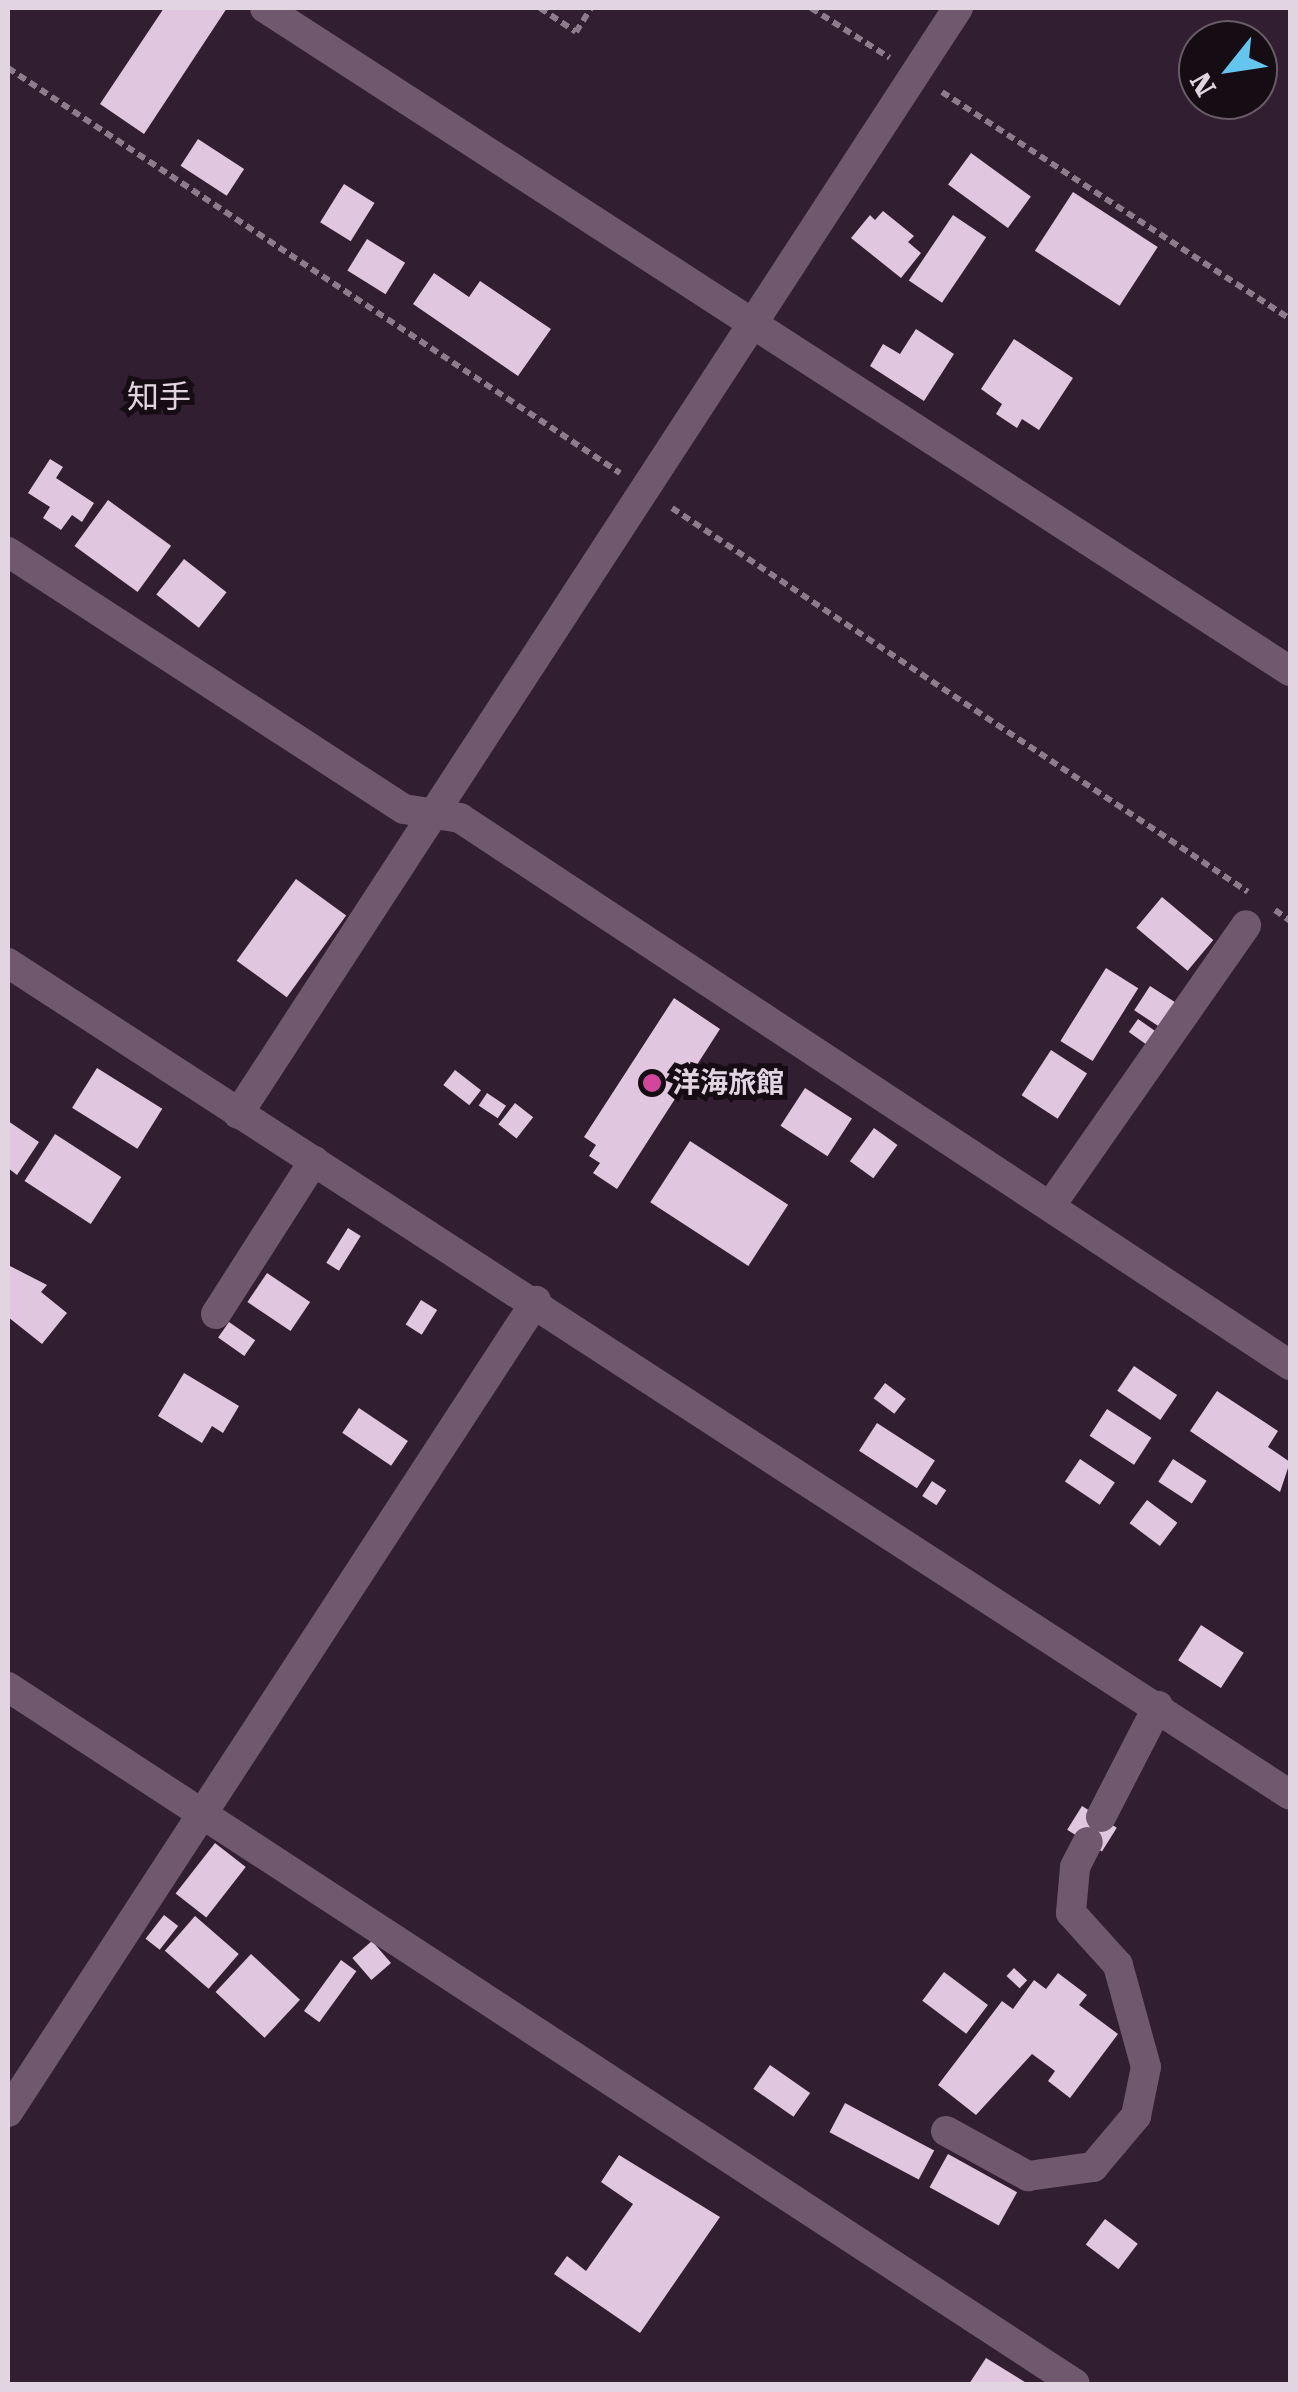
<!DOCTYPE html>
<meta charset="utf-8">
<style>
body{margin:0}
#map{position:relative;width:1298px;height:2392px;overflow:hidden;background:#321e31;font-family:"Roboto Serif","Noto Sans JP",serif}
div>[style]{position:absolute}
.building>*{inset:0;background:#e1c6df;transform-origin:0 0}
.path>*{height:6px;margin-top:-3px;transform-origin:0;background:repeating-linear-gradient(90deg,#8d7c8c 0 8px,transparent 0 13px)}
.minor>*{height:30px;margin:-15px;padding:0 15px;transform-origin:15px;border-radius:15px;background:#70596f}
.dots>*{width:28px;height:28px;translate:-50% -50%;box-sizing:border-box;border:5px solid #150c14;border-radius:50%}
span{translate:-50% -50%;white-space:nowrap;text-align:center;line-height:1.15;-webkit-text-stroke:10px #150c14;paint-order:stroke}
.poi-label{font-size:28px;color:#e2d5e1;font-weight:700}
.left{translate:0 -50%;text-align:left}
.quarter-label{font-size:32px;color:#e2d5e1}
.frame{position:absolute;inset:0;border:10px solid #e2d5e1;pointer-events:none}
.north{position:absolute;left:1178px;top:20px;width:100px;height:100px;box-sizing:border-box;background:#150c14;border:2px solid #675c66;border-radius:50%;rotate:240deg;font-size:28px;font-weight:700;line-height:40px;text-align:center;color:#e2d5e1}
.north::after{content:'';display:block;margin:auto;width:35px;height:45px;background:#64c5ee;clip-path:polygon(50% 0,100% 100%,50% 72%,0 100%)}
</style>
<div id="map">
<div class="building">
<div style="clip-path:polygon(164px 8px,227px 8px,144px 134px,100px 104px)"></div>
<div style="left:198px;top:139px;width:55px;height:32px;rotate:33deg"></div>
<div style="left:971px;top:153px;width:74px;height:39px;rotate:36deg"></div>
<div style="left:344px;top:184px;width:36px;height:45px;rotate:32deg"></div>
<div style="left:1073px;top:192px;width:101px;height:70px;rotate:33deg"></div>
<div style="clip-path:polygon(883px 211px,914px 236px,908px 242px,921px 253px,901px 278px,851px 238px,870px 215px,875px 220px)"></div>
<div style="left:953px;top:215px;width:40px;height:79px;rotate:34deg"></div>
<div style="left:367px;top:239px;width:45px;height:37px;rotate:32deg"></div>
<div style="clip-path:polygon(434px 273px,469px 297px,480px 281px,551px 329px,518px 376px,413px 304px)"></div>
<div style="clip-path:polygon(916px 329px,954px 354px,924px 401px,870px 366px,883px 344px,900px 354px)"></div>
<div style="clip-path:polygon(1014px 339px,1073px 378px,1039px 430px,1022px 419px,1017px 428px,996px 414px,1002px 404px,981px 389px)"></div>
<div style="clip-path:polygon(50px 459px,63px 467px,56px 478px,94px 503px,82px 522px,72px 515px,61px 530px,43px 518px,50px 507px,28px 493px)"></div>
<div style="left:108px;top:500px;width:78px;height:57px;rotate:36deg"></div>
<div style="left:184px;top:559px;width:54px;height:45px;rotate:38deg"></div>
<div style="left:296px;top:879px;width:62px;height:101px;rotate:36deg"></div>
<div style="left:1162px;top:897px;width:67px;height:40px;rotate:40deg"></div>
<div style="left:1106px;top:968px;width:38px;height:86px;rotate:32deg"></div>
<div style="left:1150px;top:986px;width:30px;height:29px;rotate:33deg"></div>
<div style="clip-path:polygon(674px 998px,720px 1029px,617px 1189px,593px 1173px,600px 1163px,589px 1156px,596px 1145px,584px 1137px)"></div>
<div style="left:1138px;top:1019px;width:21px;height:16px;rotate:35deg"></div>
<div style="left:1051px;top:1050px;width:43px;height:54px;rotate:33deg"></div>
<div style="left:97px;top:1068px;width:77px;height:47px;rotate:32deg"></div>
<div style="left:455px;top:1070px;width:33px;height:19px;rotate:38deg"></div>
<div style="left:805px;top:1088px;width:56px;height:45px;rotate:33deg"></div>
<div style="left:487px;top:1093px;width:23px;height:15px;rotate:34deg"></div>
<div style="left:515px;top:1103px;width:23px;height:27px;rotate:38deg"></div>
<div style="clip-path:polygon(8px 1121px,39px 1142px,17px 1175px,8px 1168px)"></div>
<div style="left:874px;top:1128px;width:29px;height:41px;rotate:36deg"></div>
<div style="left:55px;top:1134px;width:79px;height:56px;rotate:33deg"></div>
<div style="left:690px;top:1141px;width:117px;height:73px;rotate:33deg"></div>
<div style="left:348px;top:1228px;width:15px;height:41px;rotate:32deg"></div>
<div style="clip-path:polygon(8px 1265px,47px 1285px,41px 1292px,67px 1313px,42px 1344px,8px 1317px)"></div>
<div style="left:267px;top:1273px;width:52px;height:35px;rotate:34deg"></div>
<div style="left:421px;top:1300px;width:19px;height:29px;rotate:32deg"></div>
<div style="left:229px;top:1322px;width:32px;height:19px;rotate:35deg"></div>
<div style="left:1134px;top:1366px;width:52px;height:30px;rotate:34deg"></div>
<div style="clip-path:polygon(184px 1373px,239px 1406px,223px 1433px,212px 1426px,202px 1443px,158px 1416px)"></div>
<div style="left:885px;top:1383px;width:26px;height:19px;rotate:37deg"></div>
<div style="clip-path:polygon(1217px 1391px,1278px 1431px,1268px 1447px,1290px 1462px,1280px 1492px,1190px 1431px)"></div>
<div style="left:359px;top:1408px;width:59px;height:30px;rotate:34deg"></div>
<div style="left:1107px;top:1409px;width:53px;height:32px;rotate:33deg"></div>
<div style="left:877px;top:1423px;width:69px;height:33px;rotate:33deg"></div>
<div style="left:1080px;top:1459px;width:42px;height:27px;rotate:34deg"></div>
<div style="left:1173px;top:1459px;width:40px;height:27px;rotate:33deg"></div>
<div style="left:932px;top:1481px;width:17px;height:18px;rotate:33deg"></div>
<div style="left:1147px;top:1500px;width:38px;height:29px;rotate:37deg"></div>
<div style="left:1201px;top:1625px;width:51px;height:42px;rotate:33deg"></div>
<div style="left:1082px;top:1806px;width:41px;height:28px;rotate:32deg"></div>
<div style="left:215px;top:1843px;width:39px;height:64px;rotate:38deg"></div>
<div style="left:164px;top:1915px;width:18px;height:30px;rotate:38deg"></div>
<div style="left:195px;top:1916px;width:58px;height:46px;rotate:41deg"></div>
<div style="left:372px;top:1941px;width:29px;height:26px;rotate:49deg"></div>
<div style="left:251px;top:1954px;width:67px;height:52px;rotate:43deg"></div>
<div style="left:341px;top:1960px;width:19px;height:63px;rotate:36deg"></div>
<div style="left:1014px;top:1968px;width:18px;height:11px;rotate:43deg"></div>
<div style="left:944px;top:1972px;width:55px;height:36px;rotate:37deg"></div>
<div style="clip-path:polygon(1058px 1973px,1087px 1995px,1079px 2005px,1118px 2034px,1070px 2098px,1048px 2081px,1055px 2071px,1032px 2054px,976px 2115px,938px 2085px,1002px 2001px,1013px 2009px,1034px 1980px,1046px 1989px)"></div>
<div style="left:770px;top:2065px;width:49px;height:29px;rotate:35deg"></div>
<div style="left:845px;top:2103px;width:101px;height:33px;rotate:28deg"></div>
<div style="left:948px;top:2154px;width:79px;height:38px;rotate:29deg"></div>
<div style="clip-path:polygon(619px 2155px,720px 2217px,640px 2333px,554px 2274px,567px 2256px,586px 2271px,633px 2204px,601px 2182px)"></div>
<div style="left:1105px;top:2219px;width:41px;height:32px;rotate:37deg"></div>
<div style="clip-path:polygon(986px 2358px,1028px 2384px,969px 2384px)"></div>
</div>
<div class="path">
<div style="left:540px;top:8px;width:43px;rotate:33.7deg"></div>
<div style="left:576px;top:32px;width:28px;rotate:-58deg"></div>
<div style="left:811px;top:8px;width:93px;rotate:32.3deg"></div>
<div style="left:8px;top:68px;width:734px;rotate:33.5deg"></div>
<div style="left:942px;top:92px;width:415px;rotate:33.1deg"></div>
<div style="left:672px;top:508px;width:692px;rotate:33.69deg"></div>
<div style="left:1275px;top:910px;width:19px;rotate:36deg"></div>
</div>
<div class="minor">
<div style="left:265px;top:8px;width:1221px;rotate:32.9deg"></div>
<div style="left:8px;top:552px;width:472px;rotate:33deg"></div>
<div style="left:404px;top:809px;width:57px;rotate:9.1deg"></div>
<div style="left:460px;top:818px;width:994px;rotate:33.39deg"></div>
<div style="left:8px;top:963px;width:1528px;rotate:32.98deg"></div>
<div style="left:238px;top:1114px;width:1320px;rotate:-56.94deg"></div>
<div style="left:1051px;top:1205px;width:341px;rotate:-55.1deg"></div>
<div style="left:216px;top:1314px;width:182px;rotate:-57.4deg"></div>
<div style="left:8px;top:1687px;width:1274px;rotate:33.15deg"></div>
<div style="left:1101px;top:1817px;width:125px;rotate:-62.8deg"></div>
<div style="left:8px;top:2112px;width:968px;rotate:-56.93deg"></div>
<div style="left:946px;top:2131px;width:94px;rotate:28.8deg"></div>
<div style="left:1028px;top:2176px;width:66px;rotate:-7.9deg"></div>
<div style="left:1093px;top:2167px;width:67px;rotate:-49.9deg"></div>
<div style="left:1136px;top:2116px;width:50px;rotate:-78.5deg"></div>
<div style="left:1146px;top:2067px;width:106px;rotate:-105.4deg"></div>
<div style="left:1118px;top:1965px;width:70px;rotate:-132.1deg"></div>
<div style="left:1071px;top:1913px;width:46px;rotate:-85deg"></div>
<div style="left:1075px;top:1867px;width:28px;rotate:-63deg"></div>
</div>
<div class="dots">
<div style="left:652px;top:1083px;background:#d1479c"></div>
</div>
<div class="poi-label">
<span class="left" style="left:672px;top:1083px">洋海旅館</span>
</div>
<div class="quarter-label">
<span style="left:159px;top:397px">知手</span>
</div>
<div class="frame"></div>
<div class="north">N</div>
</div>
